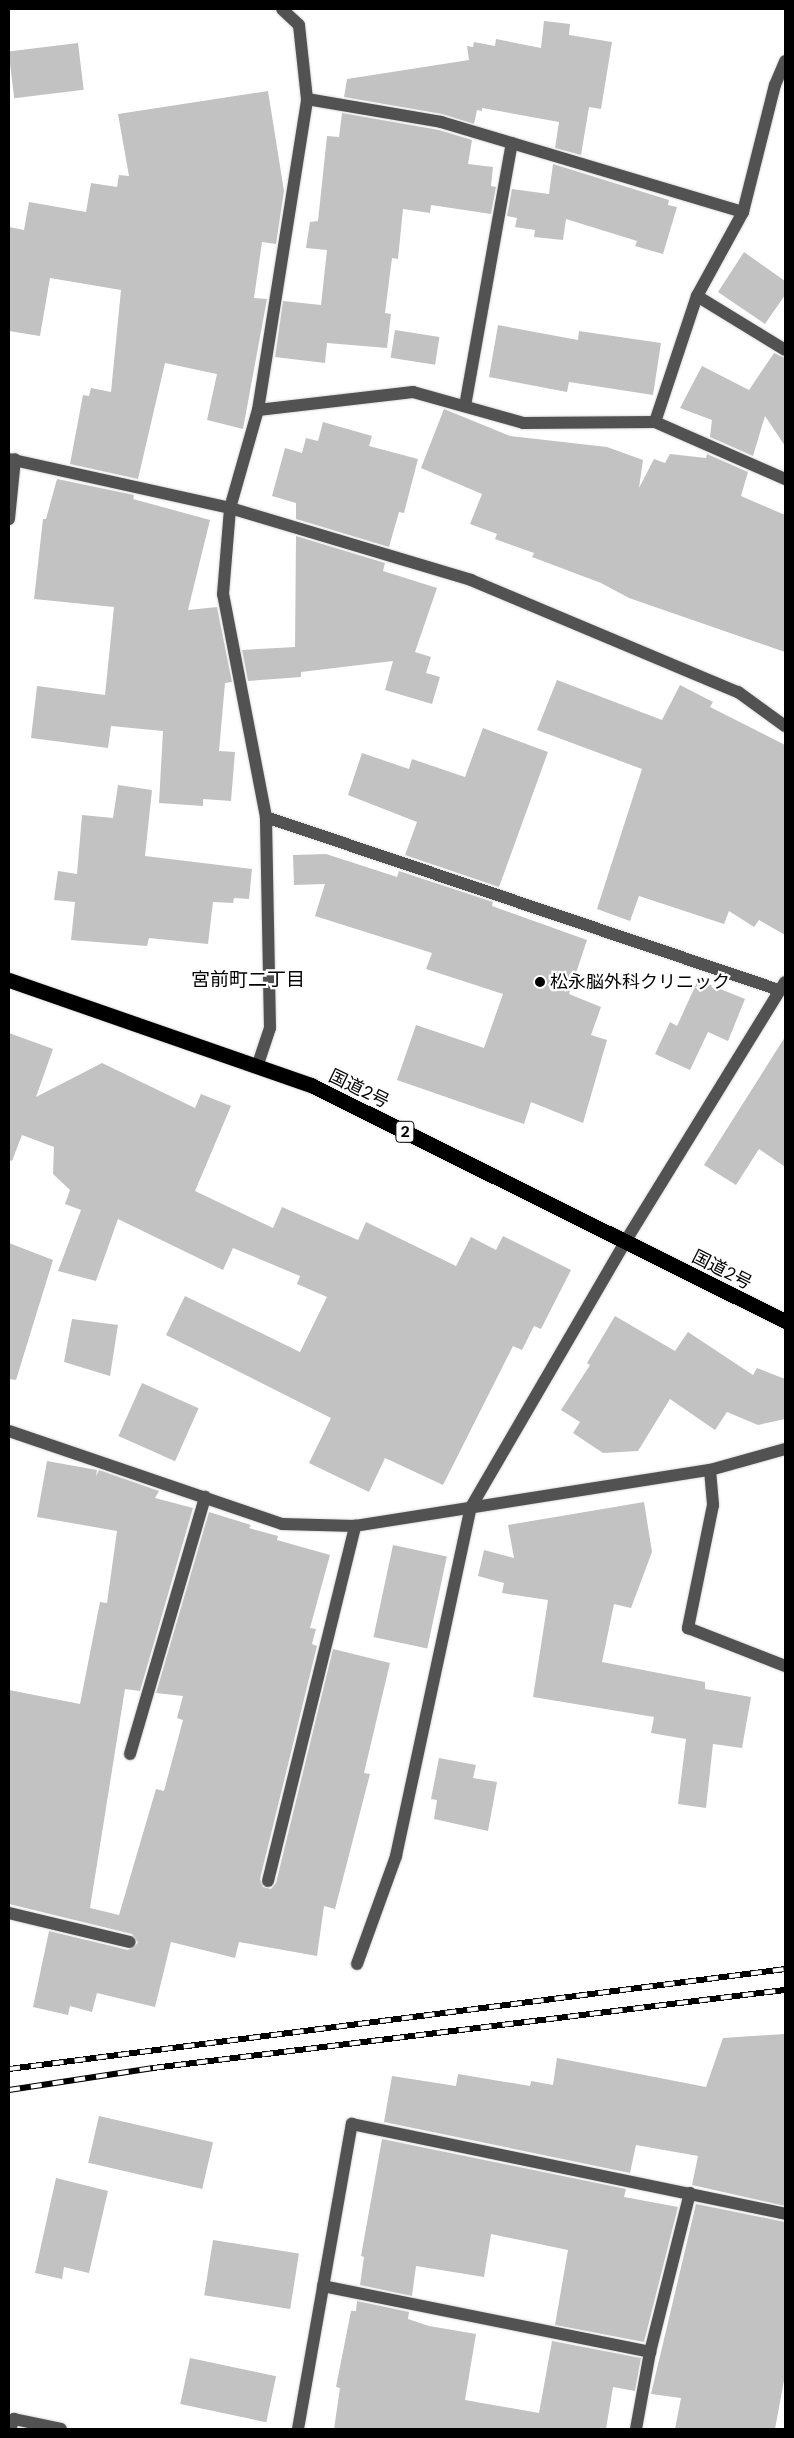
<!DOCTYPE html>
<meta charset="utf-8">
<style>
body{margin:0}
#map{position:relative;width:794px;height:2438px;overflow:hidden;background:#fff;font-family:"DM Sans","Noto Sans JP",sans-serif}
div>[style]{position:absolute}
.building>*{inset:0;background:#c2c2c2;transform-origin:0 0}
.roads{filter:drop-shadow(0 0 1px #dbdbdb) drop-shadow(0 0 1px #dbdbdb)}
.minor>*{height:12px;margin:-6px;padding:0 6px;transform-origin:6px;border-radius:6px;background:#525252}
.highway>*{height:15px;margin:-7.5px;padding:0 7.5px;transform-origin:7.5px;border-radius:7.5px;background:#000}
.rail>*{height:5.5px;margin-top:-2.75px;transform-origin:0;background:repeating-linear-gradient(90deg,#fff 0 11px,#000 0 22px);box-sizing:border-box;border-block:1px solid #000}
.dots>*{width:14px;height:14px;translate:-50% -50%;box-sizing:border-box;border:2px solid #fff;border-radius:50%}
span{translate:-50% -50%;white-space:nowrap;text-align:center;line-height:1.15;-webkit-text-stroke:4.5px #fff;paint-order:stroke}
.shield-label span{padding:1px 4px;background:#fff;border:1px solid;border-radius:4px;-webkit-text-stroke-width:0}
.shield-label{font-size:16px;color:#000;font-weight:700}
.poi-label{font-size:18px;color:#000}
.left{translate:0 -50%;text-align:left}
.street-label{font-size:18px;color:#000}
.neighbourhood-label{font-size:19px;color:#000}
.frame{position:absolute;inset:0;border:10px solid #000;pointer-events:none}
</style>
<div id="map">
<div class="building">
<div style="clip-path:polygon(544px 21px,570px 24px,569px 35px,612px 42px,601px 109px,589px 107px,581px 155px,555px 148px,559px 122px,482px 108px,482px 111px,477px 110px,474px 124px,442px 114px,344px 97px,347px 79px,469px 60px,467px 46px,473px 47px,474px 42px,495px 46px,496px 39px,541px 48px)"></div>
<div style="left:78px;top:43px;width:47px;height:70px;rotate:83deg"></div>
<div style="clip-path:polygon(268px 91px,284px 191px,276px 244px,262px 242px,254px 298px,267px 299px,243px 429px,207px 420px,217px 374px,165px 363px,138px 479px,70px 464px,83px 395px,89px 396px,91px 388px,111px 392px,121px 290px,50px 278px,40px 336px,9px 331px,9px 227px,24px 230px,29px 202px,86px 212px,91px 183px,117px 187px,119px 175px,129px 176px,118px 114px)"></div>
<div style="clip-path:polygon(342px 113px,439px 130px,472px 140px,468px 164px,493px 167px,491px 186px,496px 187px,491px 214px,431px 205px,430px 213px,403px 209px,398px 259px,392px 258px,385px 313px,391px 314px,387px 348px,327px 343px,325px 363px,275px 357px,283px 301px,321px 305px,327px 250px,306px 248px,310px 222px,318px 221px,327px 136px,339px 137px)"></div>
<div style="clip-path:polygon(553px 164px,669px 200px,668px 205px,677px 207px,663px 254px,635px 246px,637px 241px,566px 219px,563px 240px,534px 237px,535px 230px,515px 227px,517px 218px,507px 216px,512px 189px,549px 194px)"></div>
<div style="clip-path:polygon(744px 252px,785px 281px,785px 295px,765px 324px,718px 292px)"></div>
<div style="clip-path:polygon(498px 325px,578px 340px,579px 331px,661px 343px,653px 395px,569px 382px,567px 392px,489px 377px)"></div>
<div style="left:395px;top:330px;width:45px;height:28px;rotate:9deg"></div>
<div style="clip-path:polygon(774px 353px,785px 358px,785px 446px,765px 416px,753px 456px,710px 437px,712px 420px,680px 408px,702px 366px,749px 390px)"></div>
<div style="clip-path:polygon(444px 409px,510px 436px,607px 447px,643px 460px,639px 488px,654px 459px,665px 463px,670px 454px,706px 458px,707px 454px,748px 472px,741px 496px,785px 515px,785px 652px,629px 598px,601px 583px,532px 557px,534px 553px,495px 539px,497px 534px,470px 524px,482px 494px,421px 468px)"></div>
<div style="clip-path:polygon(323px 422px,372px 436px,369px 446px,418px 459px,404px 513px,399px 512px,389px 547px,296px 519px,296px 503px,272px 496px,285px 448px,302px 453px,306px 438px,318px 441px)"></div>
<div style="clip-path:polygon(57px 479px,134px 495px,133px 499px,210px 520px,188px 610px,217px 607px,232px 682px,225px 683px,219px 751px,235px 752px,231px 801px,203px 799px,203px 806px,159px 803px,163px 731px,111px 726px,108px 748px,31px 738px,37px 686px,105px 695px,114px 607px,34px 599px,43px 519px,46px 519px)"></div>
<div style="clip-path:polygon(296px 536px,385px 563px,383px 571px,437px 588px,415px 652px,431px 657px,426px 673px,440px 677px,432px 704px,385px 690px,393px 661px,301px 672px,301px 677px,248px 681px,242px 650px,295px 647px)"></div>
<div style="clip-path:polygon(557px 680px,662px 720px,680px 685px,713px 702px,710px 707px,785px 745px,785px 935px,759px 920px,754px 927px,729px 911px,724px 924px,639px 896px,630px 921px,597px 909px,642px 769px,537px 730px)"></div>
<div style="clip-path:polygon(483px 728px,548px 752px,499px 887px,405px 855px,417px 822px,348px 795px,362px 753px,409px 769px,412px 759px,465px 777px)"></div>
<div style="clip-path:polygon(118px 785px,152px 790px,145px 856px,252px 869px,249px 899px,234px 898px,233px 903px,213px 902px,208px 944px,149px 938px,147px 946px,71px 940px,75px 902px,54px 900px,58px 871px,77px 874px,82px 815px,113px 818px)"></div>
<div style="clip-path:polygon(326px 854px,397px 877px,399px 871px,493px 902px,492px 906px,587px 940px,569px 994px,601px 1007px,591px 1035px,607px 1040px,583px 1123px,531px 1102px,524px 1124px,397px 1080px,416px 1025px,484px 1048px,503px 994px,426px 969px,432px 953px,315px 916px,325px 884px,294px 885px,293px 855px)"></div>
<div style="clip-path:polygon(698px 980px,745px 999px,728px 1041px,708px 1032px,690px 1070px,655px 1054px,670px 1022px,677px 1026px)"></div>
<div style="clip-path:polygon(9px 1033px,53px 1049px,36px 1097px,102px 1063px,195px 1108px,201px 1094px,231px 1106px,195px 1191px,273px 1228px,282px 1207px,358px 1240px,366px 1222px,456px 1266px,471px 1237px,496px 1250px,503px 1236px,571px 1270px,541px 1329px,534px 1326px,522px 1350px,513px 1346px,443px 1485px,385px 1458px,369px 1492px,309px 1463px,331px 1418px,166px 1335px,185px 1296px,300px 1352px,327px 1297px,297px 1284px,300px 1276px,233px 1248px,223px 1270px,118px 1219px,96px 1281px,58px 1271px,81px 1210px,65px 1204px,70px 1190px,53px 1174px,54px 1147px,22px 1135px,12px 1161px,9px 1160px)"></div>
<div style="clip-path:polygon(785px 1037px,785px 1167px,759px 1149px,736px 1185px,704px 1165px)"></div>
<div style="clip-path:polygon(9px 1243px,53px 1260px,16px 1380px,9px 1379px)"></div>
<div style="clip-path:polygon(615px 1316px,675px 1351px,688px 1332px,753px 1375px,757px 1368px,785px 1379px,785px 1419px,758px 1425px,727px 1412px,715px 1430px,670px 1399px,638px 1451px,603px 1453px,573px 1433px,580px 1422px,561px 1410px,590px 1365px,587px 1363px)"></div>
<div style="clip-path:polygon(72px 1319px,118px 1325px,110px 1376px,64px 1362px)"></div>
<div style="left:142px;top:1383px;width:62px;height:58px;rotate:24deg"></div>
<div style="clip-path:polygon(47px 1461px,97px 1470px,96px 1476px,99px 1470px,159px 1491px,155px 1498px,193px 1508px,140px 1691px,125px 1689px,90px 1908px,119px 1915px,156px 1789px,164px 1791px,183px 1720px,177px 1718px,183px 1696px,156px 1693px,209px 1512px,251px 1525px,249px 1528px,278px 1536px,277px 1540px,330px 1555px,310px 1628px,316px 1629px,312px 1644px,317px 1646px,260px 1879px,263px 1887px,271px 1889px,276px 1883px,333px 1649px,390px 1663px,364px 1773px,370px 1774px,335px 1909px,324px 1906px,317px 1956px,239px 1942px,235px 1958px,171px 1942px,155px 2007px,97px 1993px,92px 2012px,70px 2006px,68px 2015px,33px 2007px,49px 1931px,128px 1950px,138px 1943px,132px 1934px,9px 1904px,9px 1690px,80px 1704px,100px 1602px,107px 1603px,117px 1531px,37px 1517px)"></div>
<div style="clip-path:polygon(644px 1502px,652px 1552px,631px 1608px,614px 1604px,602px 1662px,705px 1682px,705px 1689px,751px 1697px,742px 1748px,713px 1744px,706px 1808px,678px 1804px,686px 1739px,651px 1733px,654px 1717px,533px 1697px,548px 1600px,502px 1593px,504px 1583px,478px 1576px,484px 1550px,514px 1558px,508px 1525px)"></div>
<div style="left:393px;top:1545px;width:55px;height:94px;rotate:12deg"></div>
<div style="clip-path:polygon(439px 1758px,476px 1765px,473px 1778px,497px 1782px,488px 1831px,434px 1819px,437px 1800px,431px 1799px)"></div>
<div style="clip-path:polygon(785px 2034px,785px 2206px,692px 2185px,698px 2156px,636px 2145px,630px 2173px,384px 2122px,392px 2076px,456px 2086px,458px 2074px,530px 2086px,531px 2081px,553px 2085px,557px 2058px,706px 2087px,723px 2038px)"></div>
<div style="left:99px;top:2116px;width:117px;height:48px;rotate:13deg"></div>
<div style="clip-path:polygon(382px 2139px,626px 2189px,624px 2197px,678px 2207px,644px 2342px,555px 2325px,568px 2250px,491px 2234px,484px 2277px,416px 2266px,412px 2296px,360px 2285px,364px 2257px,361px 2256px)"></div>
<div style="clip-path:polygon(56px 2178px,108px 2191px,89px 2273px,64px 2267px,62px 2279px,35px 2273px)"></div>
<div style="clip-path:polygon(696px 2204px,785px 2222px,785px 2375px,775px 2429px,675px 2429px,681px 2398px,651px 2394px)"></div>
<div style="left:213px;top:2240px;width:87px;height:56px;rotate:9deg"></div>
<div style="clip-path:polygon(357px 2301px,409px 2312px,408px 2319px,429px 2326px,476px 2334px,465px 2400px,539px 2413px,552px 2341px,641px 2358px,635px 2391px,613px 2387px,606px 2429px,334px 2429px,340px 2388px,336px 2387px,351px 2311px,356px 2311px)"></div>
<div style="left:190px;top:2358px;width:88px;height:47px;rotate:12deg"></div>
</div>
<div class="roads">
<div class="minor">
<div style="left:307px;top:99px;width:136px;rotate:9.7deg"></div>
<div style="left:441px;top:122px;width:315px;rotate:16.6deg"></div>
<div style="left:697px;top:296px;width:103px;rotate:31.5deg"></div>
<div style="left:465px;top:406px;width:267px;rotate:-79.9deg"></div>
<div style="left:258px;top:410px;width:156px;rotate:-6.6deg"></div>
<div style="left:413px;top:392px;width:114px;rotate:15.7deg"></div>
<div style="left:523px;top:423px;width:132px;rotate:-0.4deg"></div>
<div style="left:655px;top:422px;width:133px;rotate:-71.6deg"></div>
<div style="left:697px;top:296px;width:96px;rotate:-61.3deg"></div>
<div style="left:743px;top:212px;width:131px;rotate:-75.9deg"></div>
<div style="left:775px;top:85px;width:26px;rotate:-67deg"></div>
<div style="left:655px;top:422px;width:142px;rotate:23.7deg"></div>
<div style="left:9px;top:459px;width:226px;rotate:12.5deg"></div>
<div style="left:230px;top:508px;width:252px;rotate:16.6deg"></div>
<div style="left:471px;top:580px;width:290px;rotate:22.8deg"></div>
<div style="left:738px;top:692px;width:58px;rotate:35.9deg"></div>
<div style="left:9px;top:519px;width:60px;rotate:-84.3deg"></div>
<div style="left:266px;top:817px;width:541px;rotate:18.64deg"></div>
<div style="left:257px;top:1067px;width:41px;rotate:-71.6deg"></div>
<div style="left:270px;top:1028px;width:211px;rotate:-91.1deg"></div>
<div style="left:266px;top:817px;width:227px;rotate:-100.9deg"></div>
<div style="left:223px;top:594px;width:86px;rotate:-85.3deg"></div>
<div style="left:230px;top:508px;width:102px;rotate:-74.1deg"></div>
<div style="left:258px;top:410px;width:315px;rotate:-81deg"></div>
<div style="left:307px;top:99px;width:74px;rotate:-96.2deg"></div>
<div style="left:299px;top:25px;width:23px;rotate:-137deg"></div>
<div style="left:9px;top:1431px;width:288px;rotate:18.8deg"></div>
<div style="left:282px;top:1524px;width:73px;rotate:1.6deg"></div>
<div style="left:355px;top:1526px;width:359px;rotate:-9deg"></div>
<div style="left:710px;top:1470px;width:78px;rotate:-15.6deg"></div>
<div style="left:710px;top:1470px;width:35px;rotate:85deg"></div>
<div style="left:713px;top:1505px;width:126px;rotate:101.5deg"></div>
<div style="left:688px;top:1628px;width:104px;rotate:21.4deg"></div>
<div style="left:130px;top:1754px;width:268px;rotate:-73.7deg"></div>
<div style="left:268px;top:1881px;width:366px;rotate:-76.2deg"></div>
<div style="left:9px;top:1913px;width:124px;rotate:13.5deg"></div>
<div style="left:357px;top:1964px;width:115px;rotate:-70.1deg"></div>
<div style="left:396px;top:1856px;width:357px;rotate:-77.9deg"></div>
<div style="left:471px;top:1507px;width:306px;rotate:-59.8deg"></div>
<div style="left:625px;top:1242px;width:305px;rotate:-58.4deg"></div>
<div style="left:323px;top:2286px;width:334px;rotate:11.4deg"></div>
<div style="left:10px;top:2429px;width:11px;rotate:-68deg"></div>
<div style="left:14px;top:2419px;width:48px;rotate:12deg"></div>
<div style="left:298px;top:2429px;width:310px;rotate:-80deg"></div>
<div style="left:352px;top:2124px;width:442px;rotate:11.7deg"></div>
<div style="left:636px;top:2429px;width:78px;rotate:-79.7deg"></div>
<div style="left:650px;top:2352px;width:164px;rotate:-75.9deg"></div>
</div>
<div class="highway">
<div style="left:9px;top:980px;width:320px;rotate:19.2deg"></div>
<div style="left:311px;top:1085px;width:530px;rotate:26.47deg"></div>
</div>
</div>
<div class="rail">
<div style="left:9px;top:2069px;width:782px;rotate:-7.34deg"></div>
<div style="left:9px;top:2090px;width:146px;rotate:-8.7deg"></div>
<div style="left:153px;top:2068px;width:637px;rotate:-7.04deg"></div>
</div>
<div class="dots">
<div style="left:540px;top:982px;background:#000"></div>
</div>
<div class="shield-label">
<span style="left:405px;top:1132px">2</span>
</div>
<div class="poi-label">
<span class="left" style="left:550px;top:982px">松永脳外科クリニック</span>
</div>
<div class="street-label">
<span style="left:359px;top:1089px;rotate:26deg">国道2号</span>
<span style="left:722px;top:1270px;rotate:27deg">国道2号</span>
</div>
<div class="neighbourhood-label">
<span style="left:248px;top:980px">宮前町二丁目</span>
</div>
<div class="frame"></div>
</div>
